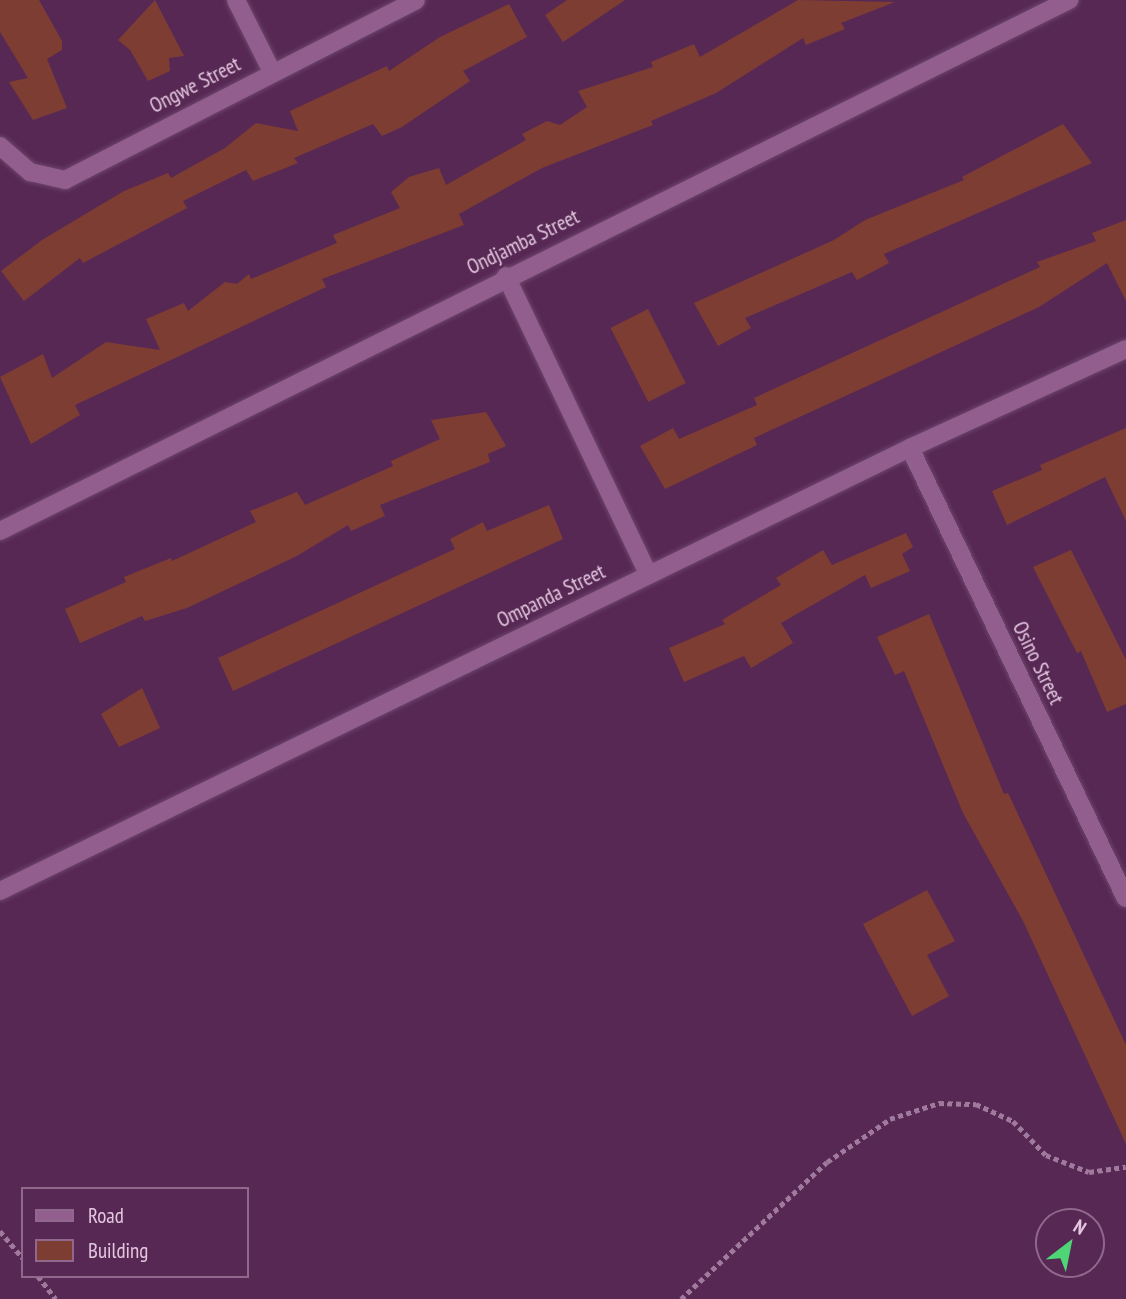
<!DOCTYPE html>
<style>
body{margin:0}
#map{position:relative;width:1126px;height:1299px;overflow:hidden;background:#572854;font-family:"PT Sans Narrow",sans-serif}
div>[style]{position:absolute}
.building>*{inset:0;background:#7e3d33;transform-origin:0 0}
.path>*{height:4.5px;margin-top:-2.25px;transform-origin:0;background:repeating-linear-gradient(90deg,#9f7a9c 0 5px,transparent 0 8.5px)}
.roads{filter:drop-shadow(0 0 2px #6d456b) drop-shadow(0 0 2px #6d456b)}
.street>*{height:18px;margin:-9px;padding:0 9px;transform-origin:9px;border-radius:9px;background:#915e8d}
span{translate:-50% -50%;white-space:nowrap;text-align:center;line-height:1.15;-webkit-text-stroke:5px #572854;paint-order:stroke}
.street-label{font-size:21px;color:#e3c7e0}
.legend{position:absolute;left:21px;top:1187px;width:228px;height:91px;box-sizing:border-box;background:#572854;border:2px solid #8f688c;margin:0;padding:9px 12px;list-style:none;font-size:21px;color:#e3c7e0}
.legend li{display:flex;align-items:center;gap:14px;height:35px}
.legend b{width:35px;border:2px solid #8f688c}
.north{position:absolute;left:1035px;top:1208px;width:70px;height:70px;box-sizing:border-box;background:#572854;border:2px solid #8f688c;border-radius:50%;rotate:32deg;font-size:19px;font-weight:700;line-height:28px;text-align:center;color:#e3c7e0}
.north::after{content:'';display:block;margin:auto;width:24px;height:32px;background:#4ed676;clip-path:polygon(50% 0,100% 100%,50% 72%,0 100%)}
</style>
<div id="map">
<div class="building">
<div style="clip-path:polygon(0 0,39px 0,62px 41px,62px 50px,47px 59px,67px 108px,33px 120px,9px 82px,28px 78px,0 32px)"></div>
<div style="clip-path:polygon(155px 0,184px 56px,169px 58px,170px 71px,148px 81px,130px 50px,118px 40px)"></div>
<div style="clip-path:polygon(567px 0,625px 0,563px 42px,545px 15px)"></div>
<div style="clip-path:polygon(798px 0,895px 2px,841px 23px,845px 29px,806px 45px,803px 38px,716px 93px,651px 121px,653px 125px,542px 168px,459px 214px,464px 225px,322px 279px,326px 287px,75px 405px,80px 415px,31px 444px,0 377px,43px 354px,52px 378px,106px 342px,160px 350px,146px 319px,184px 303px,188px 311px,225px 282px,237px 284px,249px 274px,251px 279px,337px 243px,333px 235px,400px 208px,391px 192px,409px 177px,439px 168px,446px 185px,526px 140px,522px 134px,547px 121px,560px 125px,587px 107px,578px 91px,653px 67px,651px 62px,694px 44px,700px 57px)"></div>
<div style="clip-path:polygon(509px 4px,527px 37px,463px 71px,470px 81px,402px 127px,382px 136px,373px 124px,294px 158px,298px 163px,253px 181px,246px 170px,183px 201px,187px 208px,83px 263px,80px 258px,24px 301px,1px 271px,42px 240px,124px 191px,168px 173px,171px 178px,225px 148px,256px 123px,298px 131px,290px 111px,387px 66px,389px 71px,440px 37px)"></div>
<div style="clip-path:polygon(1063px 124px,1092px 163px,884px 254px,889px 263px,857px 280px,852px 272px,745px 318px,751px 328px,718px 346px,694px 303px,834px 240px,865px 220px,964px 180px,962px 177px)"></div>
<div style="clip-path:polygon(1126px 220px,1126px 301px,1107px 263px,1039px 307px,754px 438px,757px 445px,665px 489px,640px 446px,673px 428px,679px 439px,757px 405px,754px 398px,1040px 267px,1037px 262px,1096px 241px,1092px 233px)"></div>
<div style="left:648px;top:309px;width:83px;height:42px;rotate:63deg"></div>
<div style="clip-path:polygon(486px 412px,506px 446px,488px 454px,490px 462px,380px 505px,385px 516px,351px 531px,348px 525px,297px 556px,187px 608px,145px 621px,142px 616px,80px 643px,65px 609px,126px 582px,124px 577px,171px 558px,172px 561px,256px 522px,250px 511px,297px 492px,305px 505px,393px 466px,391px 461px,440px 439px,431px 420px)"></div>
<div style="clip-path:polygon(1126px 428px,1126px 521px,1105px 477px,1007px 525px,992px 491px,1042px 470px,1040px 465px)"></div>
<div style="clip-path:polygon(549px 505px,563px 539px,233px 691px,218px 658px,455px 549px,450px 539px,483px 522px,487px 531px)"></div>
<div style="clip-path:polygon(906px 533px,913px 547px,902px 554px,910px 571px,871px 588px,865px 575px,781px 623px,793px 643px,751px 668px,744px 656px,684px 682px,669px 648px,725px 624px,722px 620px,781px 585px,776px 578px,823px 550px,832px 565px)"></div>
<div style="clip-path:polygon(1071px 550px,1126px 660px,1126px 704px,1107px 712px,1081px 651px,1077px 653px,1033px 567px)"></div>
<div style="clip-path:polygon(929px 614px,1004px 794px,1008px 793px,1126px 1045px,1126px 1144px,1023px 921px,963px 813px,904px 671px,895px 675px,877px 637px)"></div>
<div style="clip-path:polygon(142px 688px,160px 728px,119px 747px,101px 714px)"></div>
<div style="clip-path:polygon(927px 890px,955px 941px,927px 955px,949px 996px,912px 1016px,863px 924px)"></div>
</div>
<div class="path">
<div style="left:0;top:1231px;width:35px;rotate:50deg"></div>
<div style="left:38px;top:1276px;width:29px;rotate:52deg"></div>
<div style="left:681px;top:1299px;width:200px;rotate:-43.2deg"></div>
<div style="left:827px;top:1162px;width:76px;rotate:-34.3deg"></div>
<div style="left:890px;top:1119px;width:52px;rotate:-18.1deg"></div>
<div style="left:939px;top:1103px;width:37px;rotate:2deg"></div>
<div style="left:976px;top:1104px;width:41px;rotate:24.7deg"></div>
<div style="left:1013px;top:1121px;width:47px;rotate:45.9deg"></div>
<div style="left:1046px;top:1155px;width:46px;rotate:21.6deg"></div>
<div style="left:1089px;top:1172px;width:37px;rotate:-8deg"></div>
</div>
<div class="roads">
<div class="street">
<div style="left:236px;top:0;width:80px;rotate:63.4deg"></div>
<div style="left:0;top:146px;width:40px;rotate:41deg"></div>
<div style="left:30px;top:172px;width:36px;rotate:13deg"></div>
<div style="left:65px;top:180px;width:394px;rotate:-27.1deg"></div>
<div style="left:506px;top:276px;width:330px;rotate:64.5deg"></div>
<div style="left:910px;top:448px;width:499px;rotate:64.4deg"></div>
<div style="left:0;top:531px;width:1194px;rotate:-26.41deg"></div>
<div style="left:0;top:891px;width:1012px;rotate:-25.96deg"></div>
<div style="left:910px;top:448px;width:238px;rotate:-24.6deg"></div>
</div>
</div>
<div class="street-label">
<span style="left:195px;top:85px;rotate:-27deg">Ongwe Street</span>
<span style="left:523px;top:242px;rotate:-26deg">Ondjamba Street</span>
<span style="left:551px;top:596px;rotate:-26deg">Ompanda Street</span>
<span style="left:1038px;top:663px;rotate:64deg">Osino Street</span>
</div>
<ul class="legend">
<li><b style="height:9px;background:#915e8d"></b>Road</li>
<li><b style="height:19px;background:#7e3d33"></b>Building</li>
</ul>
<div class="north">N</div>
</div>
